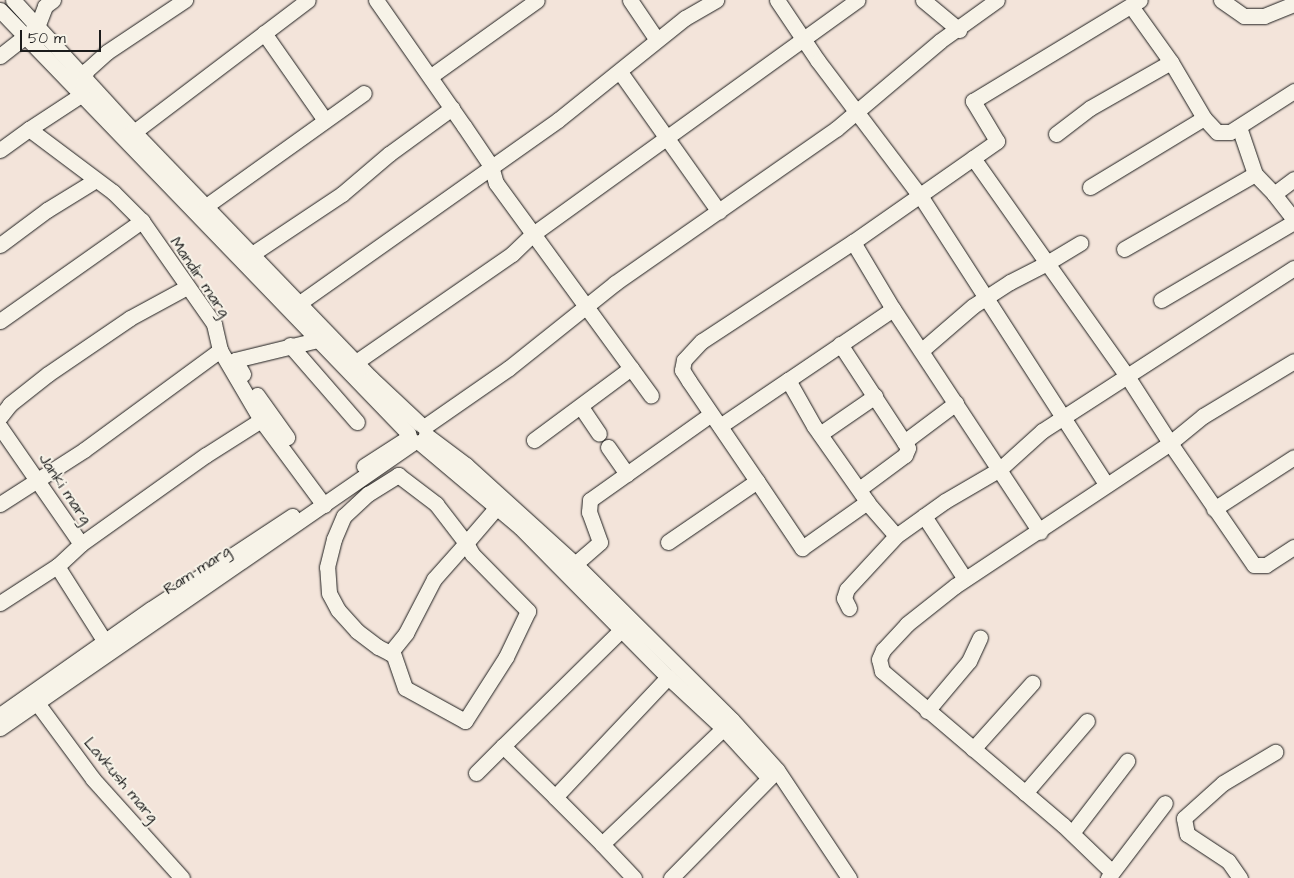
<!DOCTYPE html>
<style>
body{margin:0}
#map{position:relative;width:1294px;height:878px;overflow:hidden;background:#f3e4da;font-family:"Architects Daughter",sans-serif}
div>[style]{position:absolute}
.roads{filter:drop-shadow(0 0 1px #1c1c1c) drop-shadow(0 0 1px #1c1c1c)}
.minor>*{height:15px;margin:-7.5px;padding:0 7.5px;transform-origin:7.5px;border-radius:7.5px;background:#f7f3e8}
span{translate:-50% -50%;white-space:nowrap;text-align:center;line-height:1.15;-webkit-text-stroke:4px #f7f3e8;paint-order:stroke}
.street-label{font-size:16px;color:#1c1c1c}
.scale{position:absolute;left:20px;top:30px;width:81px;height:22px;box-sizing:border-box;border:2px solid #1c1c1c;border-top:0;padding-left:6px;font-size:15px;line-height:18px;white-space:nowrap;color:#1c1c1c;-webkit-text-stroke:4px #f7f3e8;paint-order:stroke}
</style>
<div id="map">
<div class="roads">
<div class="minor">
<div style="left:13px;top:0;width:178px;rotate:47.5deg"></div>
<div style="left:133px;top:131px;width:343px;rotate:46.1deg"></div>
<div style="left:371px;top:378px;width:67px;rotate:43.2deg"></div>
<div style="left:376px;top:0;width:154px;rotate:55.1deg"></div>
<div style="left:464px;top:126px;width:48px;rotate:56deg"></div>
<div style="left:491px;top:166px;width:18px;rotate:74deg"></div>
<div style="left:496px;top:183px;width:229px;rotate:53.9deg"></div>
<div style="left:631px;top:368px;width:121px;rotate:143.4deg"></div>
<div style="left:630px;top:0;width:48px;rotate:56deg"></div>
<div style="left:777px;top:0;width:73px;rotate:56.1deg"></div>
<div style="left:818px;top:61px;width:171px;rotate:52.9deg"></div>
<div style="left:921px;top:197px;width:340px;rotate:57.2deg"></div>
<div style="left:923px;top:0;width:47px;rotate:39.8deg"></div>
<div style="left:1221px;top:0;width:28px;rotate:35deg"></div>
<div style="left:1244px;top:16px;width:20px"></div>
<div style="left:1264px;top:16px;width:32px;rotate:-22deg"></div>
<div style="left:1131px;top:6px;width:69px;rotate:54.5deg"></div>
<div style="left:1171px;top:62px;width:65px;rotate:59.5deg"></div>
<div style="left:1204px;top:118px;width:19px;rotate:47deg"></div>
<div style="left:1217px;top:132px;width:13px"></div>
<div style="left:1230px;top:132px;width:76px;rotate:-32.6deg"></div>
<div style="left:0;top:10px;width:588px;rotate:46.03deg"></div>
<div style="left:264px;top:33px;width:106px;rotate:55deg"></div>
<div style="left:0;top:56px;width:47px;rotate:-38.1deg"></div>
<div style="left:37px;top:27px;width:22px;rotate:-69deg"></div>
<div style="left:45px;top:6px;width:10px;rotate:-37deg"></div>
<div style="left:620px;top:72px;width:171px;rotate:54.7deg"></div>
<div style="left:431px;top:76px;width:130px;rotate:-35.6deg"></div>
<div style="left:1239px;top:127px;width:50px;rotate:71.2deg"></div>
<div style="left:29px;top:129px;width:62px;rotate:-33.2deg"></div>
<div style="left:81px;top:95px;width:25px;rotate:-78deg"></div>
<div style="left:86px;top:71px;width:28px;rotate:-42deg"></div>
<div style="left:107px;top:52px;width:94px;rotate:-33.7deg"></div>
<div style="left:1056px;top:134px;width:43px;rotate:-37.4deg"></div>
<div style="left:1090px;top:108px;width:93px;rotate:-29.6deg"></div>
<div style="left:126px;top:138px;width:228px;rotate:-37.2deg"></div>
<div style="left:0;top:150px;width:36px;rotate:-36deg"></div>
<div style="left:29px;top:129px;width:105px;rotate:36.9deg"></div>
<div style="left:113px;top:192px;width:41px;rotate:45deg"></div>
<div style="left:142px;top:221px;width:126px;rotate:55deg"></div>
<div style="left:214px;top:324px;width:27px;rotate:77deg"></div>
<div style="left:220px;top:350px;width:81px;rotate:59.6deg"></div>
<div style="left:261px;top:420px;width:106px;rotate:53.5deg"></div>
<div style="left:973px;top:158px;width:128px;rotate:54.8deg"></div>
<div style="left:1047px;top:263px;width:39px;rotate:-31deg"></div>
<div style="left:1090px;top:187px;width:133px;rotate:-31.2deg"></div>
<div style="left:1274px;top:194px;width:33px;rotate:52deg"></div>
<div style="left:206px;top:206px;width:194px;rotate:-35.6deg"></div>
<div style="left:853px;top:242px;width:176px;rotate:-35deg"></div>
<div style="left:997px;top:141px;width:47px;rotate:-121deg"></div>
<div style="left:973px;top:101px;width:195px;rotate:-31.2deg"></div>
<div style="left:0;top:245px;width:59px;rotate:-36.7deg"></div>
<div style="left:47px;top:210px;width:57px;rotate:-31.5deg"></div>
<div style="left:1124px;top:249px;width:151px;rotate:-29.8deg"></div>
<div style="left:1255px;top:174px;width:28px;rotate:46deg"></div>
<div style="left:1274px;top:194px;width:25px;rotate:-37deg"></div>
<div style="left:243px;top:260px;width:119px;rotate:-33.7deg"></div>
<div style="left:342px;top:194px;width:62px;rotate:-40.4deg"></div>
<div style="left:389px;top:154px;width:78px;rotate:-36.1deg"></div>
<div style="left:1161px;top:300px;width:154px;rotate:-30.4deg"></div>
<div style="left:291px;top:309px;width:327px;rotate:-35.3deg"></div>
<div style="left:558px;top:120px;width:163px;rotate:-38.8deg"></div>
<div style="left:685px;top:18px;width:36px;rotate:-30deg"></div>
<div style="left:893px;top:309px;width:127px;rotate:145.9deg"></div>
<div style="left:788px;top:380px;width:53px;rotate:60.5deg"></div>
<div style="left:814px;top:426px;width:99px;rotate:54.9deg"></div>
<div style="left:871px;top:507px;width:38px;rotate:49deg"></div>
<div style="left:0;top:321px;width:174px;rotate:-35.2deg"></div>
<div style="left:840px;top:344px;width:124px;rotate:56.8deg"></div>
<div style="left:908px;top:448px;width:8px;rotate:113deg"></div>
<div style="left:905px;top:455px;width:57px;rotate:143.5deg"></div>
<div style="left:290px;top:345px;width:102px;rotate:49deg"></div>
<div style="left:922px;top:350px;width:67px;rotate:-40.8deg"></div>
<div style="left:973px;top:306px;width:44px;rotate:-33deg"></div>
<div style="left:1010px;top:282px;width:42px;rotate:-27.2deg"></div>
<div style="left:1047px;top:263px;width:138px;rotate:54.7deg"></div>
<div style="left:1127px;top:376px;width:199px;rotate:-32.9deg"></div>
<div style="left:631px;top:368px;width:34px;rotate:54deg"></div>
<div style="left:351px;top:373px;width:12px;rotate:-66deg"></div>
<div style="left:356px;top:362px;width:190px;rotate:-34.7deg"></div>
<div style="left:512px;top:254px;width:29px;rotate:-44deg"></div>
<div style="left:533px;top:234px;width:400px;rotate:-35.8deg"></div>
<div style="left:243px;top:374px;width:16px;rotate:-120deg"></div>
<div style="left:235px;top:360px;width:84px;rotate:-13.7deg"></div>
<div style="left:257px;top:395px;width:52px;rotate:54.5deg"></div>
<div style="left:581px;top:407px;width:32px;rotate:56deg"></div>
<div style="left:0;top:417px;width:16px;rotate:-52deg"></div>
<div style="left:10px;top:404px;width:48px;rotate:-38.3deg"></div>
<div style="left:48px;top:374px;width:99px;rotate:-34.3deg"></div>
<div style="left:130px;top:318px;width:65px;rotate:-28.5deg"></div>
<div style="left:720px;top:426px;width:82px;rotate:-34.1deg"></div>
<div style="left:0;top:427px;width:142px;rotate:55.3deg"></div>
<div style="left:81px;top:544px;width:33px;rotate:137deg"></div>
<div style="left:57px;top:566px;width:90px;rotate:57.7deg"></div>
<div style="left:424px;top:427px;width:103px;rotate:-34.8deg"></div>
<div style="left:509px;top:368px;width:136px;rotate:-38.7deg"></div>
<div style="left:615px;top:283px;width:269px;rotate:-34.9deg"></div>
<div style="left:836px;top:129px;width:136px;rotate:-40.2deg"></div>
<div style="left:940px;top:41px;width:70px;rotate:-35.7deg"></div>
<div style="left:820px;top:434px;width:67px;rotate:-34.6deg"></div>
<div style="left:426px;top:435px;width:50px;rotate:36.9deg"></div>
<div style="left:466px;top:465px;width:147px;rotate:42.2deg"></div>
<div style="left:575px;top:564px;width:221px;rotate:44.8deg"></div>
<div style="left:732px;top:720px;width:67px;rotate:48deg"></div>
<div style="left:777px;top:770px;width:130px;rotate:56.3deg"></div>
<div style="left:419px;top:442px;width:132px;rotate:40.1deg"></div>
<div style="left:520px;top:527px;width:211px;rotate:45.4deg"></div>
<div style="left:668px;top:677px;width:75px;rotate:42.8deg"></div>
<div style="left:723px;top:728px;width:67px;rotate:47.4deg"></div>
<div style="left:904px;top:442px;width:65px;rotate:-36.9deg"></div>
<div style="left:608px;top:447px;width:33px;rotate:55deg"></div>
<div style="left:364px;top:466px;width:54px;rotate:-32.8deg"></div>
<div style="left:757px;top:481px;width:81px;rotate:56.1deg"></div>
<div style="left:802px;top:548px;width:80px;rotate:-35.3deg"></div>
<div style="left:0;top:504px;width:100px;rotate:-32.7deg"></div>
<div style="left:84px;top:450px;width:169px;rotate:-36.3deg"></div>
<div style="left:1214px;top:509px;width:95px;rotate:-33deg"></div>
<div style="left:924px;top:516px;width:75px;rotate:56.9deg"></div>
<div style="left:668px;top:542px;width:108px;rotate:-34.4deg"></div>
<div style="left:757px;top:481px;width:121px;rotate:-124.2deg"></div>
<div style="left:689px;top:381px;width:13px;rotate:-122deg"></div>
<div style="left:682px;top:370px;width:10px;rotate:-79deg"></div>
<div style="left:684px;top:360px;width:26px;rotate:-47deg"></div>
<div style="left:702px;top:341px;width:181px;rotate:-33.3deg"></div>
<div style="left:853px;top:242px;width:78px;rotate:59.2deg"></div>
<div style="left:893px;top:309px;width:267px;rotate:56.6deg"></div>
<div style="left:81px;top:544px;width:153px;rotate:-35.5deg"></div>
<div style="left:206px;top:455px;width:65px;rotate:-32.5deg"></div>
<div style="left:575px;top:564px;width:33px;rotate:-41deg"></div>
<div style="left:600px;top:542px;width:32px;rotate:-110deg"></div>
<div style="left:589px;top:512px;width:12px;rotate:-85deg"></div>
<div style="left:590px;top:500px;width:148px;rotate:-35.4deg"></div>
<div style="left:0;top:603px;width:68px;rotate:-33deg"></div>
<div style="left:849px;top:608px;width:11px;rotate:-117deg"></div>
<div style="left:844px;top:598px;width:9px;rotate:-72deg"></div>
<div style="left:847px;top:589px;width:72px;rotate:-47.2deg"></div>
<div style="left:896px;top:536px;width:60px;rotate:-35.5deg"></div>
<div style="left:945px;top:501px;width:64px;rotate:-30.2deg"></div>
<div style="left:1000px;top:469px;width:57px;rotate:-42.1deg"></div>
<div style="left:1042px;top:431px;width:101px;rotate:-32.9deg"></div>
<div style="left:1127px;top:376px;width:80px;rotate:57.3deg"></div>
<div style="left:1170px;top:443px;width:43px;rotate:-39.3deg"></div>
<div style="left:1203px;top:416px;width:106px;rotate:-31.1deg"></div>
<div style="left:390px;top:653px;width:26px;rotate:-51deg"></div>
<div style="left:406px;top:633px;width:61px;rotate:-62.6deg"></div>
<div style="left:434px;top:579px;width:48px;rotate:-48.4deg"></div>
<div style="left:466px;top:543px;width:13px;rotate:61deg"></div>
<div style="left:472px;top:554px;width:80px;rotate:45.5deg"></div>
<div style="left:528px;top:611px;width:51px;rotate:115.6deg"></div>
<div style="left:506px;top:657px;width:76px;rotate:122.6deg"></div>
<div style="left:465px;top:721px;width:68px;rotate:-151.2deg"></div>
<div style="left:405px;top:688px;width:36px;rotate:-109deg"></div>
<div style="left:393px;top:654px;width:3px;rotate:-162deg"></div>
<div style="left:390px;top:653px;width:13px;rotate:-153deg"></div>
<div style="left:378px;top:647px;width:26px;rotate:-143deg"></div>
<div style="left:357px;top:631px;width:28px;rotate:-132deg"></div>
<div style="left:338px;top:610px;width:19px;rotate:-118deg"></div>
<div style="left:329px;top:593px;width:26px;rotate:-94deg"></div>
<div style="left:327px;top:567px;width:29px;rotate:-76deg"></div>
<div style="left:334px;top:539px;width:25px;rotate:-67deg"></div>
<div style="left:344px;top:516px;width:33px;rotate:-43deg"></div>
<div style="left:368px;top:494px;width:36px;rotate:-32deg"></div>
<div style="left:398px;top:475px;width:48px;rotate:37.3deg"></div>
<div style="left:436px;top:504px;width:49px;rotate:52.4deg"></div>
<div style="left:466px;top:543px;width:46px;rotate:-49.4deg"></div>
<div style="left:37px;top:703px;width:94px;rotate:53.6deg"></div>
<div style="left:93px;top:779px;width:133px;rotate:48deg"></div>
<div style="left:927px;top:711px;width:65px;rotate:-50deg"></div>
<div style="left:969px;top:661px;width:26px;rotate:-65deg"></div>
<div style="left:0;top:715px;width:184px;rotate:-35.1deg"></div>
<div style="left:151px;top:609px;width:169px;rotate:-33.4deg"></div>
<div style="left:0;top:728px;width:503px;rotate:-34.64deg"></div>
<div style="left:973px;top:749px;width:89px;rotate:-48.2deg"></div>
<div style="left:476px;top:773px;width:38px;rotate:-45deg"></div>
<div style="left:1025px;top:793px;width:95px;rotate:-49.3deg"></div>
<div style="left:555px;top:797px;width:73px;rotate:-135.6deg"></div>
<div style="left:503px;top:746px;width:165px;rotate:-44.5deg"></div>
<div style="left:1072px;top:833px;width:91px;rotate:-52.6deg"></div>
<div style="left:602px;top:844px;width:66px;rotate:-135deg"></div>
<div style="left:555px;top:797px;width:165px;rotate:-46.7deg"></div>
<div style="left:1112px;top:872px;width:68px;rotate:-136.2deg"></div>
<div style="left:1063px;top:825px;width:238px;rotate:-139.6deg"></div>
<div style="left:882px;top:671px;width:12px;rotate:-104deg"></div>
<div style="left:879px;top:659px;width:10px;rotate:-66deg"></div>
<div style="left:883px;top:650px;width:35px;rotate:-47deg"></div>
<div style="left:907px;top:624px;width:61px;rotate:-38.4deg"></div>
<div style="left:955px;top:586px;width:258px;rotate:-33.6deg"></div>
<div style="left:1170px;top:443px;width:148px;rotate:55.5deg"></div>
<div style="left:1254px;top:565px;width:12px"></div>
<div style="left:1266px;top:565px;width:33px;rotate:-33deg"></div>
<div style="left:634px;top:878px;width:47px;rotate:-133.3deg"></div>
<div style="left:602px;top:844px;width:177px;rotate:-43.6deg"></div>
<div style="left:671px;top:878px;width:148px;rotate:-45.5deg"></div>
<div style="left:1108px;top:878px;width:94px;rotate:-52.8deg"></div>
<div style="left:1240px;top:878px;width:21px;rotate:-125deg"></div>
<div style="left:1228px;top:861px;width:49px;rotate:-146.6deg"></div>
<div style="left:1187px;top:834px;width:16px;rotate:-101deg"></div>
<div style="left:1184px;top:818px;width:52px;rotate:-41.9deg"></div>
<div style="left:1223px;top:783px;width:61px;rotate:-30.8deg"></div>
</div>
</div>
<div class="street-label">
<span style="left:200px;top:277px;rotate:56deg">Mandir marg</span>
<span style="left:65px;top:489px;rotate:56deg">Janki marg</span>
<span style="left:197px;top:570px;rotate:-33deg">Ram marg</span>
<span style="left:121px;top:780px;rotate:50deg">Lavkush marg</span>
</div>
<div class="scale">50 m</div>
</div>
